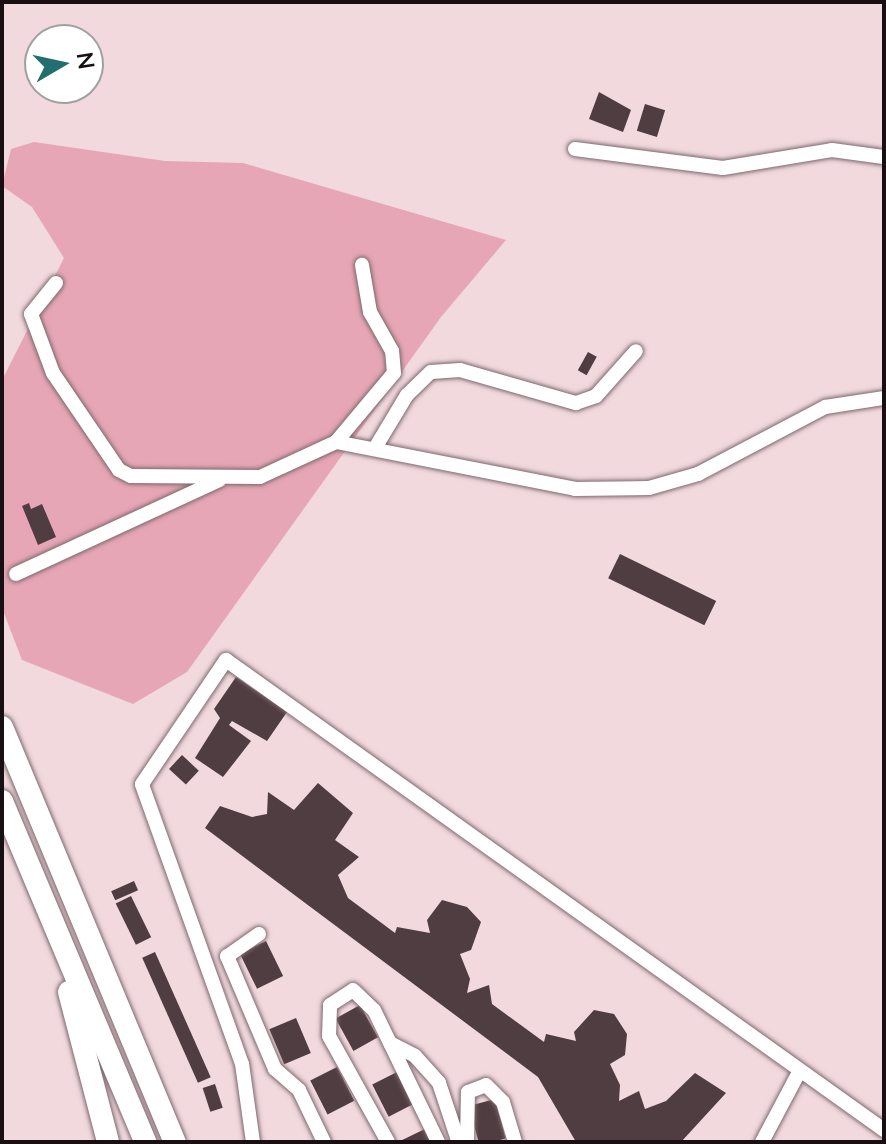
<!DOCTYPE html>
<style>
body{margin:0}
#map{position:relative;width:886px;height:1144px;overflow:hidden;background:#f1d9de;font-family:Lato,sans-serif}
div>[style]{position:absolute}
.green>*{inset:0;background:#e7a6b5}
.building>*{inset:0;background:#503d41;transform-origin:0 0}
.roads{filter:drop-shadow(0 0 2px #7d686d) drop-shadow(0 0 2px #7d686d)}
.minor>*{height:14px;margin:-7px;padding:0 7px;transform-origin:7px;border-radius:7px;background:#fff}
.highway>*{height:22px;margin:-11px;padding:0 11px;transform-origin:11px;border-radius:11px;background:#fff}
span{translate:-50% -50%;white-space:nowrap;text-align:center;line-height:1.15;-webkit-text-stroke:8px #fff;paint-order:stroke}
.frame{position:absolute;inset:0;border:4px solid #170f11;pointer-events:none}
.north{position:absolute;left:24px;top:24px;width:80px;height:80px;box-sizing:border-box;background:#fff;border:2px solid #a29fa0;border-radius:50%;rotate:81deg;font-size:22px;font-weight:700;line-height:32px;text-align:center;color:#170f11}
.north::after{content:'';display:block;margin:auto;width:28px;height:36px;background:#236e6e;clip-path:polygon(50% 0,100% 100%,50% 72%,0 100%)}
</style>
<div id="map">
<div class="green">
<div style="clip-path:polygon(34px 142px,165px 161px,243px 163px,506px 240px,441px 317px,187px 672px,133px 704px,22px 660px,2px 608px,2px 380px,64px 258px,32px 207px,2px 186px,11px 149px)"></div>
</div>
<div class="building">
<div style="clip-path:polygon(599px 92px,631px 110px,623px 132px,589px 119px)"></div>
<div style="left:645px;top:104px;width:21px;height:28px;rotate:17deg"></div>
<div style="left:588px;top:352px;width:10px;height:21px;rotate:29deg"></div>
<div style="clip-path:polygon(29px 503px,31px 509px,42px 504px,56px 537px,38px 545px,22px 506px)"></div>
<div style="left:620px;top:554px;width:107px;height:27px;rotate:26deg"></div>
<div style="clip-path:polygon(236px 677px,287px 712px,267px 741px,232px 721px,229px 725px,251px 741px,223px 777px,195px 758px,220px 718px,214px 709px)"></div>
<div style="left:182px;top:755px;width:23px;height:19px;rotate:43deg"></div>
<div style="clip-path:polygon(318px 783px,353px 813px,335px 840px,359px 857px,338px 875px,348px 898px,395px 933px,397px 927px,430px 933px,427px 920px,442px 900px,467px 907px,481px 922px,471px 950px,460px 954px,470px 979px,467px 993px,489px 985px,492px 1004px,544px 1042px,546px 1034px,576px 1041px,574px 1032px,594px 1010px,614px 1014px,627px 1034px,625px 1055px,610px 1064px,620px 1085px,619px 1101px,639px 1091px,645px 1109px,666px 1101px,695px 1073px,726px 1093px,681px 1142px,576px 1142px,538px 1077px,205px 828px,220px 806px,252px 817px,267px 814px,268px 792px,294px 810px)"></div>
<div style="left:134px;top:881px;width:10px;height:25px;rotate:66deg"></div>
<div style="left:131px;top:896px;width:46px;height:17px;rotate:64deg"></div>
<div style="left:266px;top:941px;width:39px;height:29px;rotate:64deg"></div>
<div style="left:155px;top:952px;width:137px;height:14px;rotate:66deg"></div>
<div style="left:360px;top:1005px;width:37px;height:28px;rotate:61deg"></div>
<div style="left:296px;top:1018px;width:38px;height:29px;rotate:67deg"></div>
<div style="left:337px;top:1067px;width:38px;height:30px;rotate:63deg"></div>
<div style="left:399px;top:1071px;width:36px;height:30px;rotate:63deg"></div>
<div style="left:215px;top:1084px;width:25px;height:13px;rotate:72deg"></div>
<div style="left:495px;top:1099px;width:41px;height:27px;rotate:75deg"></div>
<div style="clip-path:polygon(427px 1128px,434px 1142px,398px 1142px)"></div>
</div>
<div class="roads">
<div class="minor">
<div style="left:575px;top:149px;width:149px;rotate:7.3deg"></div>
<div style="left:723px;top:168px;width:110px;rotate:-9.4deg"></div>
<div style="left:832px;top:150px;width:52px;rotate:7.7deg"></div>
<div style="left:56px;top:283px;width:40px;rotate:129deg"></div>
<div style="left:31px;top:314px;width:63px;rotate:69.6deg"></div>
<div style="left:53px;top:373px;width:117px;rotate:55.8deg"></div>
<div style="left:119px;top:470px;width:13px;rotate:27deg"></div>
<div style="left:131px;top:476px;width:129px;rotate:0.4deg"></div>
<div style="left:260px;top:477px;width:84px;rotate:-24.7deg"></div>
<div style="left:336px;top:442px;width:244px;rotate:11.1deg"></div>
<div style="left:575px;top:489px;width:74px;rotate:-0.8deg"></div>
<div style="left:649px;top:488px;width:51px;rotate:-15.9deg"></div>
<div style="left:698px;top:474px;width:144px;rotate:-27.8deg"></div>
<div style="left:825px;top:407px;width:60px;rotate:-8.7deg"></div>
<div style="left:336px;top:442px;width:90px;rotate:-50deg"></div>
<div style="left:394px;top:373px;width:22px;rotate:-95deg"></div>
<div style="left:392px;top:351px;width:45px;rotate:-119.4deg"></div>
<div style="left:370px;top:312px;width:48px;rotate:-99.7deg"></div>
<div style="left:375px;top:448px;width:62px;rotate:-58.9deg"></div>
<div style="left:407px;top:395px;width:33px;rotate:-44deg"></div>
<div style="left:431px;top:372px;width:29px;rotate:-4deg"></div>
<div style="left:460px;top:370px;width:121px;rotate:15.9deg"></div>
<div style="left:576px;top:403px;width:21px;rotate:-19deg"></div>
<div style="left:596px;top:396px;width:60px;rotate:-48.4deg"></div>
<div style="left:16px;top:574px;width:224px;rotate:-24.8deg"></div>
<div style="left:259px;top:934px;width:39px;rotate:145deg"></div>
<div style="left:227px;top:956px;width:123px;rotate:67deg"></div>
<div style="left:275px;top:1069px;width:32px;rotate:41deg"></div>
<div style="left:299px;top:1090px;width:58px;rotate:64.3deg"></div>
<div style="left:390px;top:1043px;width:28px;rotate:27deg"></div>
<div style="left:415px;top:1056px;width:36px;rotate:48deg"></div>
<div style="left:439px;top:1083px;width:60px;rotate:71.6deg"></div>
<div style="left:253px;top:1142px;width:79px;rotate:-98deg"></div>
<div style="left:242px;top:1064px;width:297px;rotate:-109.7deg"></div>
<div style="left:142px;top:784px;width:150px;rotate:-55.9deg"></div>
<div style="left:226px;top:660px;width:809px;rotate:35.54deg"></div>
<div style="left:388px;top:1142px;width:121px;rotate:-119.1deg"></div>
<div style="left:329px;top:1036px;width:31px;rotate:-88deg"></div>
<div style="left:330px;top:1005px;width:27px;rotate:-33deg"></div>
<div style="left:353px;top:990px;width:29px;rotate:44deg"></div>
<div style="left:374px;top:1010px;width:147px;rotate:64.1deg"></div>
<div style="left:467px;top:1142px;width:50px;rotate:-88.9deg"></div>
<div style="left:468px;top:1092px;width:19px;rotate:-21deg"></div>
<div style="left:486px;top:1085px;width:24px;rotate:45deg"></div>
<div style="left:503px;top:1102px;width:42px;rotate:73.3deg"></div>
<div style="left:762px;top:1142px;width:79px;rotate:-62.1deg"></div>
</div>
<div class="highway">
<div style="left:2px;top:727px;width:450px;rotate:67.4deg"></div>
<div style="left:2px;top:801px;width:370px;rotate:67.2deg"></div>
<div style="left:69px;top:992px;width:155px;rotate:75.4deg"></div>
</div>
</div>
<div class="frame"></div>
<div class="north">N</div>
</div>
